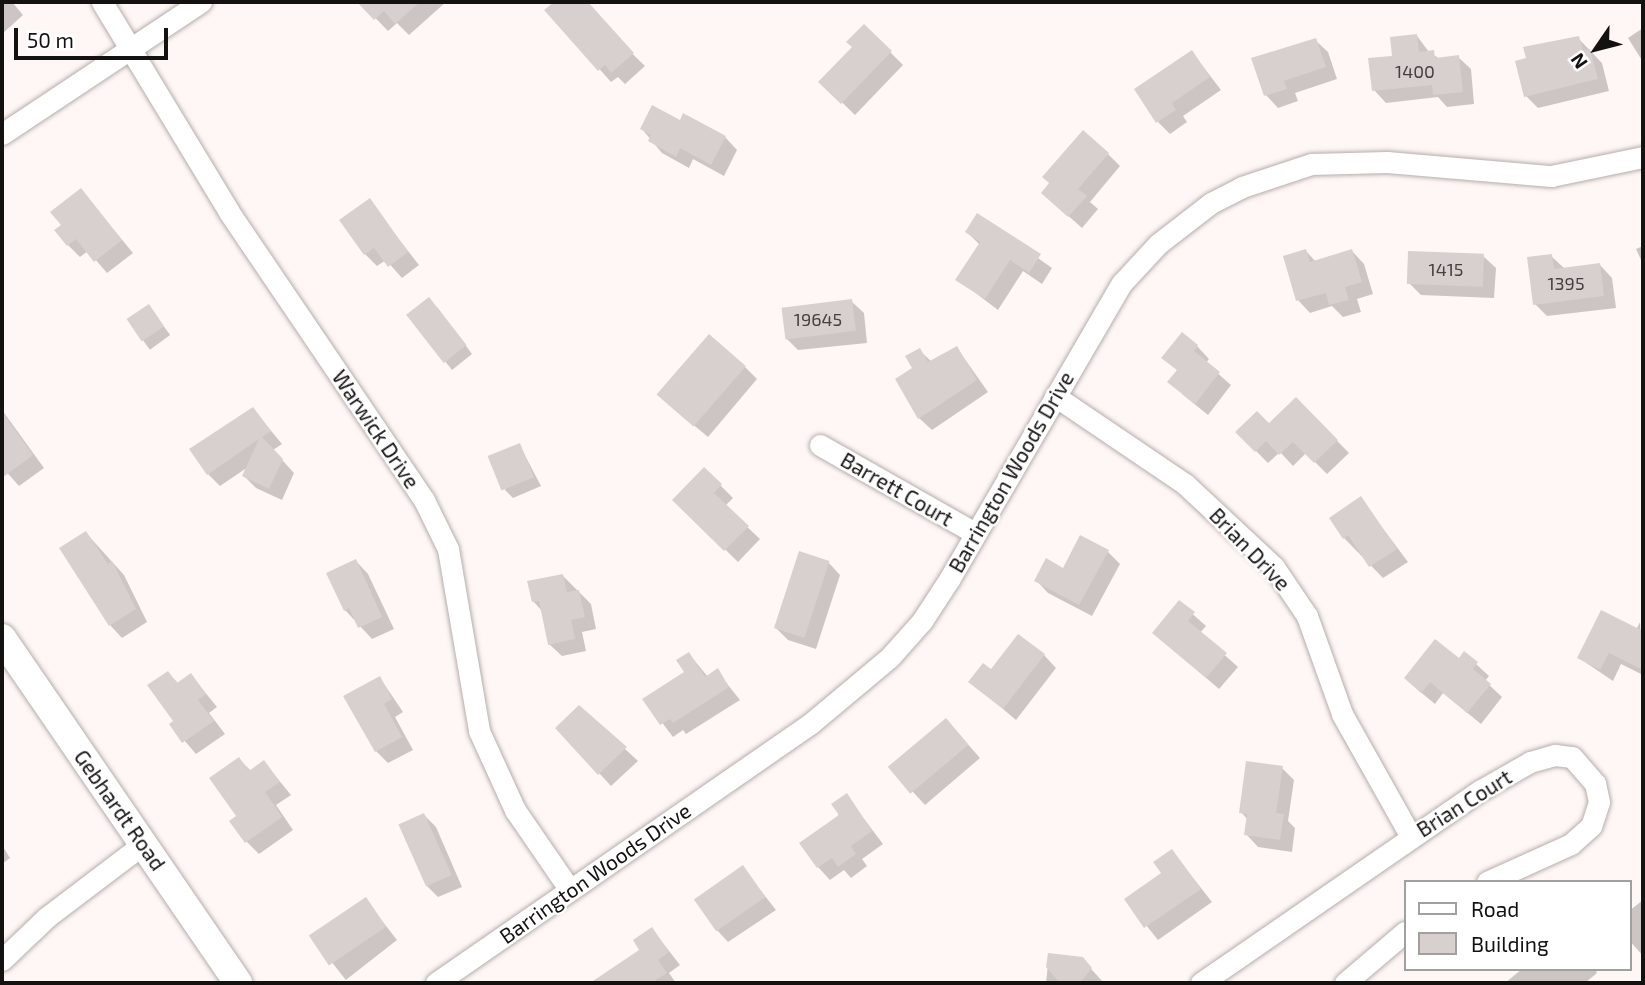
<!DOCTYPE html>
<style>
body{margin:0}
#map{position:relative;width:1645px;height:985px;overflow:hidden;background:#fff7f5;font-family:"Exo 2",sans-serif}
div>[style]{position:absolute}
.shadow>*{inset:0;background:#0003;transform-origin:0 0}
.building>*{inset:0;background:#d8d0cf;transform-origin:0 0}
.roads{filter:drop-shadow(0 0 2px #b5aeac) drop-shadow(0 0 2px #b5aeac)}
.street>*{height:21px;margin:-10.5px;padding:0 10.5px;transform-origin:10.5px;border-radius:10.5px;background:#fff}
.secondary>*{height:28px;margin:-14px;padding:0 14px;transform-origin:14px;border-radius:14px;background:#fff}
span{translate:-50% -50%;white-space:nowrap;text-align:center;line-height:1.15;-webkit-text-stroke:5px #fff;paint-order:stroke}
.number-label{font-size:18px;color:#454140}
.number-label span{-webkit-text-stroke-width:0}
.street-label{font-size:21px;color:#141111}
.frame{position:absolute;inset:0;border:4px solid #141111;pointer-events:none}
.legend{position:absolute;left:1404px;top:880px;width:228px;height:91px;box-sizing:border-box;background:#fff;border:2px solid #a1a0a0;margin:0;padding:9px 12px;list-style:none;font-size:21px;color:#141111}
.legend li{display:flex;align-items:center;gap:14px;height:35px}
.legend b{width:35px;border:2px solid #a1a0a0}
.north{position:absolute;left:1561px;top:14px;width:70px;height:70px;-webkit-text-stroke:5px #fff;paint-order:stroke;rotate:235deg;font-size:19px;font-weight:700;line-height:28px;text-align:center;color:#141111}
.north::after{content:'';display:block;margin:auto;width:24px;height:32px;background:#141111;clip-path:polygon(50% 0,100% 100%,50% 72%,0 100%)}
.scale{position:absolute;left:14px;top:28px;width:154px;height:32px;box-sizing:border-box;border:4px solid #141111;border-top:0;padding-left:9px;font-size:21px;line-height:24px;white-space:nowrap;color:#141111;-webkit-text-stroke:5px #fff;paint-order:stroke}
</style>
<div id="map">
<div class="shadow">
<div style="clip-path:polygon(2px 2px,12px 2px,23px 15px,2px 34px)"></div>
<div style="clip-path:polygon(360px 2px,446px 2px,409px 35px,397px 23px,388px 31px)"></div>
<div style="clip-path:polygon(556px 2px,579px 2px,645px 66px,625px 84px,618px 77px,611px 82px,547px 10px)"></div>
<div style="clip-path:polygon(864px 26px,903px 65px,855px 115px,821px 82px,854px 47px)"></div>
<div style="clip-path:polygon(1643px 28px,1643px 62px,1628px 38px)"></div>
<div style="clip-path:polygon(1417px 36px,1429px 52px,1440px 59px,1458px 57px,1471px 69px,1474px 104px,1447px 107px,1438px 97px,1386px 103px,1374px 90px,1394px 57px)"></div>
<div style="clip-path:polygon(1578px 38px,1602px 63px,1609px 91px,1538px 108px,1526px 96px)"></div>
<div style="clip-path:polygon(1315px 40px,1328px 52px,1337px 79px,1295px 93px,1298px 101px,1278px 108px,1266px 95px)"></div>
<div style="clip-path:polygon(1192px 52px,1221px 90px,1183px 116px,1187px 122px,1170px 134px,1158px 122px)"></div>
<div style="clip-path:polygon(681px 122px,725px 137px,737px 150px,724px 176px,693px 159px,689px 168px,662px 153px,642px 129px)"></div>
<div style="clip-path:polygon(1108px 154px,1120px 166px,1090px 202px,1098px 209px,1082px 228px,1056px 205px)"></div>
<div style="clip-path:polygon(81px 190px,133px 253px,107px 273px,88px 251px,80px 257px,68px 245px,63px 226px)"></div>
<div style="clip-path:polygon(369px 201px,419px 265px,402px 278px,386px 260px,377px 266px,365px 254px)"></div>
<div style="clip-path:polygon(977px 215px,1052px 268px,1042px 284px,1023px 271px,998px 310px,957px 279px,980px 245px,967px 232px)"></div>
<div style="clip-path:polygon(1643px 246px,1643px 264px,1636px 249px)"></div>
<div style="clip-path:polygon(1306px 251px,1316px 262px,1352px 251px,1364px 264px,1373px 294px,1357px 299px,1361px 312px,1343px 317px,1332px 306px,1310px 313px,1298px 300px)"></div>
<div style="clip-path:polygon(1483px 256px,1496px 268px,1494px 298px,1421px 295px,1409px 283px)"></div>
<div style="clip-path:polygon(1551px 256px,1564px 268px,1600px 265px,1612px 278px,1616px 308px,1547px 316px,1535px 304px)"></div>
<div style="clip-path:polygon(851px 301px,864px 313px,867px 343px,798px 350px,786px 338px)"></div>
<div style="left:149px;top:306px;width:36px;height:25px;rotate:54deg"></div>
<div style="clip-path:polygon(437px 307px,472px 354px,452px 370px,408px 315px)"></div>
<div style="clip-path:polygon(1197px 346px,1209px 359px,1206px 363px,1231px 385px,1208px 415px,1182px 394px,1178px 371px,1164px 358px)"></div>
<div style="clip-path:polygon(957px 348px,988px 392px,932px 430px,919px 418px,915px 369px,919px 350px,932px 362px)"></div>
<div style="clip-path:polygon(745px 367px,757px 379px,708px 437px,672px 407px)"></div>
<div style="clip-path:polygon(1296px 399px,1349px 453px,1327px 474px,1306px 453px,1293px 466px,1280px 452px,1268px 463px,1237px 432px,1269px 425px)"></div>
<div style="clip-path:polygon(253px 409px,282px 444px,273px 450px,294px 473px,282px 500px,256px 488px,244px 476px,248px 467px,220px 486px,208px 474px)"></div>
<div style="clip-path:polygon(2px 410px,44px 468px,19px 486px,2px 467px)"></div>
<div style="clip-path:polygon(520px 446px,541px 486px,513px 498px,505px 490px)"></div>
<div style="clip-path:polygon(705px 470px,733px 498px,725px 506px,760px 539px,738px 562px,675px 500px)"></div>
<div style="clip-path:polygon(1360px 498px,1408px 562px,1383px 578px,1344px 538px)"></div>
<div style="clip-path:polygon(86px 533px,124px 575px,147px 622px,122px 638px,110px 625px)"></div>
<div style="clip-path:polygon(1107px 551px,1120px 564px,1092px 616px,1048px 593px,1036px 580px)"></div>
<div style="clip-path:polygon(356px 561px,368px 574px,394px 629px,372px 639px,345px 610px)"></div>
<div style="clip-path:polygon(828px 562px,840px 575px,816px 649px,788px 640px,775px 627px)"></div>
<div style="clip-path:polygon(563px 576px,591px 604px,596px 629px,582px 632px,586px 651px,562px 656px,549px 644px,542px 611px,533px 601px)"></div>
<div style="clip-path:polygon(1179px 602px,1206px 626px,1200px 633px,1238px 667px,1219px 689px,1154px 633px)"></div>
<div style="clip-path:polygon(1640px 622px,1643px 675px,1621px 664px,1613px 681px,1579px 658px,1636px 630px)"></div>
<div style="clip-path:polygon(689px 654px,708px 677px,717px 671px,740px 700px,686px 734px,683px 730px,673px 737px,645px 700px,686px 673px)"></div>
<div style="clip-path:polygon(1044px 655px,1056px 668px,1016px 720px,971px 682px)"></div>
<div style="clip-path:polygon(1459px 660px,1476px 664px,1489px 676px,1485px 681px,1502px 697px,1481px 724px,1443px 693px,1435px 704px,1418px 690px)"></div>
<div style="clip-path:polygon(168px 673px,179px 684px,191px 675px,217px 707px,209px 713px,225px 734px,196px 754px,171px 725px,176px 722px)"></div>
<div style="clip-path:polygon(380px 678px,403px 712px,395px 717px,413px 750px,388px 763px,376px 751px)"></div>
<div style="clip-path:polygon(580px 707px,638px 761px,611px 786px,599px 773px)"></div>
<div style="clip-path:polygon(958px 733px,980px 758px,925px 805px,891px 768px)"></div>
<div style="clip-path:polygon(239px 759px,251px 771px,264px 762px,291px 795px,276px 805px,293px 830px,259px 854px,247px 842px,238px 817px)"></div>
<div style="clip-path:polygon(1282px 768px,1294px 780px,1288px 821px,1295px 828px,1292px 852px,1258px 847px,1246px 834px,1248px 820px,1241px 812px)"></div>
<div style="clip-path:polygon(846px 795px,883px 844px,862px 859px,867px 866px,851px 878px,844px 870px,830px 880px,818px 867px)"></div>
<div style="clip-path:polygon(424px 815px,436px 827px,462px 887px,438px 897px,426px 885px)"></div>
<div style="clip-path:polygon(2px 845px,10px 858px,2px 864px)"></div>
<div style="clip-path:polygon(1172px 851px,1212px 902px,1158px 940px,1126px 900px,1163px 873px)"></div>
<div style="clip-path:polygon(742px 867px,776px 910px,728px 942px,716px 929px,730px 881px,727px 877px)"></div>
<div style="left:365px;top:899px;width:52px;height:65px;rotate:52deg"></div>
<div style="clip-path:polygon(1643px 900px,1643px 956px,1629px 940px,1629px 911px)"></div>
<div style="clip-path:polygon(652px 929px,680px 965px,669px 973px,676px 983px,607px 983px,603px 977px,642px 950px)"></div>
<div style="clip-path:polygon(1049px 955px,1082px 959px,1103px 982px,1046px 983px)"></div>
<div style="clip-path:polygon(1522px 969px,1595px 969px,1597px 973px,1585px 983px,1505px 983px)"></div>
</div>
<div class="building">
<div style="clip-path:polygon(357px 2px,420px 2px,395px 24px,384px 11px,374px 20px)"></div>
<div style="clip-path:polygon(554px 2px,588px 2px,634px 53px,611px 73px,605px 65px,598px 71px,544px 10px)"></div>
<div style="clip-path:polygon(864px 24px,892px 51px,841px 104px,818px 82px,852px 47px,846px 42px)"></div>
<div style="clip-path:polygon(1417px 34px,1419px 52px,1434px 50px,1435px 58px,1459px 55px,1463px 92px,1433px 95px,1432px 85px,1372px 91px,1368px 58px,1392px 56px,1390px 37px)"></div>
<div style="clip-path:polygon(1579px 36px,1583px 50px,1590px 49px,1598px 79px,1524px 97px,1515px 61px,1526px 58px,1523px 47px)"></div>
<div style="clip-path:polygon(1316px 38px,1326px 67px,1284px 81px,1287px 89px,1264px 96px,1251px 58px)"></div>
<div style="clip-path:polygon(1192px 50px,1210px 77px,1172px 103px,1176px 110px,1156px 123px,1134px 89px)"></div>
<div style="clip-path:polygon(652px 105px,680px 120px,683px 113px,726px 136px,711px 165px,680px 148px,676px 157px,648px 141px,651px 135px,640px 129px)"></div>
<div style="clip-path:polygon(1083px 130px,1109px 153px,1078px 189px,1087px 196px,1068px 217px,1041px 193px,1049px 183px,1042px 177px)"></div>
<div style="clip-path:polygon(81px 188px,122px 240px,94px 262px,76px 239px,67px 246px,54px 230px,61px 225px,50px 212px)"></div>
<div style="clip-path:polygon(370px 198px,408px 252px,388px 267px,374px 248px,364px 255px,339px 220px)"></div>
<div style="clip-path:polygon(977px 213px,1041px 254px,1029px 273px,1010px 260px,985px 299px,955px 280px,980px 242px,965px 232px)"></div>
<div style="clip-path:polygon(1306px 249px,1310px 262px,1352px 249px,1362px 282px,1345px 287px,1349px 300px,1329px 305px,1326px 293px,1296px 301px,1283px 256px)"></div>
<div style="left:1408px;top:251px;width:76px;height:33px;rotate:2deg"></div>
<div style="clip-path:polygon(1552px 254px,1554px 269px,1600px 263px,1604px 296px,1533px 305px,1527px 257px)"></div>
<div style="left:429px;top:297px;width:61px;height:29px;rotate:52deg"></div>
<div style="left:852px;top:299px;width:32px;height:71px;rotate:83deg"></div>
<div style="left:149px;top:304px;width:27px;height:27px;rotate:56deg"></div>
<div style="clip-path:polygon(1182px 332px,1198px 345px,1194px 351px,1220px 372px,1195px 404px,1167px 382px,1177px 370px,1161px 358px)"></div>
<div style="left:709px;top:334px;width:49px;height:80px;rotate:41deg"></div>
<div style="clip-path:polygon(957px 346px,977px 380px,918px 419px,895px 379px,912px 368px,905px 356px,920px 348px,928px 362px)"></div>
<div style="clip-path:polygon(1296px 397px,1338px 440px,1314px 463px,1293px 442px,1279px 455px,1266px 441px,1255px 452px,1235px 432px,1257px 411px,1269px 423px)"></div>
<div style="clip-path:polygon(253px 407px,271px 431px,262px 437px,283px 459px,269px 489px,242px 476px,259px 439px,207px 475px,189px 449px)"></div>
<div style="clip-path:polygon(2px 412px,33px 455px,2px 478px)"></div>
<div style="left:520px;top:443px;width:37px;height:35px;rotate:68deg"></div>
<div style="clip-path:polygon(704px 467px,722px 484px,714px 493px,749px 526px,724px 551px,672px 500px)"></div>
<div style="clip-path:polygon(1361px 496px,1397px 549px,1369px 567px,1348px 535px,1343px 539px,1329px 518px)"></div>
<div style="clip-path:polygon(86px 531px,108px 564px,112px 561px,136px 609px,109px 626px,59px 548px)"></div>
<div style="clip-path:polygon(1080px 535px,1109px 550px,1079px 605px,1034px 581px,1046px 558px,1063px 568px)"></div>
<div style="left:799px;top:551px;width:32px;height:81px;rotate:18deg"></div>
<div style="clip-path:polygon(356px 559px,382px 617px,358px 628px,349px 608px,344px 611px,326px 573px)"></div>
<div style="clip-path:polygon(563px 574px,567px 592px,579px 590px,585px 617px,571px 620px,575px 639px,548px 645px,539px 601px,532px 602px,527px 581px)"></div>
<div style="clip-path:polygon(1179px 600px,1195px 612px,1188px 621px,1227px 653px,1206px 678px,1152px 633px)"></div>
<div style="clip-path:polygon(1601px 610px,1643px 631px,1643px 670px,1609px 653px,1600px 670px,1577px 658px)"></div>
<div style="clip-path:polygon(1018px 634px,1045px 654px,1003px 709px,968px 682px,983px 663px,991px 669px)"></div>
<div style="clip-path:polygon(1435px 639px,1459px 658px,1464px 651px,1478px 662px,1473px 669px,1491px 684px,1467px 713px,1430px 682px,1421px 693px,1404px 678px)"></div>
<div style="clip-path:polygon(689px 652px,705px 677px,718px 668px,729px 687px,673px 723px,670px 719px,660px 725px,642px 699px,684px 672px,676px 660px)"></div>
<div style="clip-path:polygon(168px 671px,177px 683px,191px 673px,206px 694px,198px 700px,214px 721px,182px 743px,169px 724px,173px 721px,147px 685px)"></div>
<div style="clip-path:polygon(380px 676px,392px 699px,384px 704px,402px 737px,375px 752px,343px 696px)"></div>
<div style="clip-path:polygon(579px 705px,627px 747px,598px 775px,555px 728px)"></div>
<div style="left:946px;top:718px;width:35px;height:76px;rotate:50deg"></div>
<div style="clip-path:polygon(239px 757px,249px 771px,264px 760px,280px 782px,265px 792px,282px 817px,245px 843px,229px 821px,236px 816px,209px 778px)"></div>
<div style="clip-path:polygon(1246px 761px,1283px 766px,1276px 813px,1284px 814px,1280px 840px,1244px 835px,1247px 814px,1239px 813px)"></div>
<div style="clip-path:polygon(847px 793px,872px 831px,851px 846px,856px 854px,838px 867px,832px 858px,817px 868px,799px 843px,839px 815px,831px 804px)"></div>
<div style="left:424px;top:813px;width:68px;height:28px;rotate:66deg"></div>
<div style="clip-path:polygon(1172px 849px,1201px 889px,1144px 928px,1124px 899px,1161px 873px,1153px 862px)"></div>
<div style="left:743px;top:865px;width:39px;height:60px;rotate:55deg"></div>
<div style="left:366px;top:897px;width:36px;height:69px;rotate:56deg"></div>
<div style="clip-path:polygon(652px 927px,669px 952px,658px 960px,667px 973px,651px 983px,590px 983px,639px 950px,633px 940px)"></div>
<div style="clip-path:polygon(1048px 953px,1083px 957px,1092px 968px,1080px 983px,1060px 983px,1046px 967px)"></div>
</div>
<div class="roads">
<div class="street">
<div style="left:102px;top:2px;width:245px;rotate:58.8deg"></div>
<div style="left:229px;top:212px;width:348px;rotate:55.9deg"></div>
<div style="left:424px;top:500px;width:55px;rotate:63.9deg"></div>
<div style="left:448px;top:549px;width:185px;rotate:80.3deg"></div>
<div style="left:479px;top:731px;width:87px;rotate:65.5deg"></div>
<div style="left:515px;top:810px;width:97px;rotate:55.5deg"></div>
<div style="left:2px;top:134px;width:239px;rotate:-33.6deg"></div>
<div style="left:1055px;top:396px;width:157px;rotate:34.1deg"></div>
<div style="left:1185px;top:484px;width:122px;rotate:43deg"></div>
<div style="left:1274px;top:567px;width:59px;rotate:56deg"></div>
<div style="left:1307px;top:616px;width:104px;rotate:70.3deg"></div>
<div style="left:1342px;top:714px;width:141px;rotate:60.7deg"></div>
<div style="left:820px;top:445px;width:178px;rotate:29.6deg"></div>
<div style="left:2px;top:960px;width:62px;rotate:-43.7deg"></div>
<div style="left:47px;top:917px;width:121px;rotate:-37.2deg"></div>
<div style="left:436px;top:983px;width:455px;rotate:-34.7deg"></div>
<div style="left:810px;top:724px;width:104px;rotate:-39.9deg"></div>
<div style="left:890px;top:657px;width:48px;rotate:-48.4deg"></div>
<div style="left:922px;top:621px;width:51px;rotate:-56.9deg"></div>
<div style="left:950px;top:578px;width:341px;rotate:-59.8deg"></div>
<div style="left:1122px;top:283px;width:53px;rotate:-47.3deg"></div>
<div style="left:1158px;top:244px;width:67px;rotate:-37.7deg"></div>
<div style="left:1211px;top:203px;width:35px;rotate:-27deg"></div>
<div style="left:1242px;top:187px;width:73px;rotate:-18.4deg"></div>
<div style="left:1311px;top:164px;width:76px;rotate:-1.5deg"></div>
<div style="left:1387px;top:162px;width:165px;rotate:4.9deg"></div>
<div style="left:1551px;top:176px;width:94px;rotate:-11.7deg"></div>
<div style="left:1201px;top:983px;width:340px;rotate:-34.6deg"></div>
<div style="left:1481px;top:790px;width:56px;rotate:-29.7deg"></div>
<div style="left:1530px;top:762px;width:26px;rotate:-16deg"></div>
<div style="left:1555px;top:755px;width:17px;rotate:7deg"></div>
<div style="left:1572px;top:757px;width:35px;rotate:49deg"></div>
<div style="left:1595px;top:783px;width:19px;rotate:78deg"></div>
<div style="left:1599px;top:802px;width:25px;rotate:108deg"></div>
<div style="left:1591px;top:826px;width:27px;rotate:138deg"></div>
<div style="left:1571px;top:844px;width:92px;rotate:155.7deg"></div>
<div style="left:1345px;top:983px;width:79px;rotate:-40.4deg"></div>
</div>
<div class="secondary">
<div style="left:2px;top:638px;width:418px;rotate:55.6deg"></div>
</div>
</div>
<div class="number-label">
<span style="left:1415px;top:71px">1400</span>
<span style="left:1446px;top:269px">1415</span>
<span style="left:1566px;top:283px">1395</span>
<span style="left:818px;top:319px">19645</span>
</div>
<div class="street-label">
<span style="left:376px;top:429px;rotate:56deg">Warwick Drive</span>
<span style="left:1011px;top:472px;rotate:-60deg">Barrington Woods Drive</span>
<span style="left:897px;top:489px;rotate:30deg">Barrett Court</span>
<span style="left:1250px;top:549px;rotate:46deg">Brian Drive</span>
<span style="left:1464px;top:803px;rotate:-32deg">Brian Court</span>
<span style="left:120px;top:810px;rotate:55deg">Gebhardt Road</span>
<span style="left:595px;top:873px;rotate:-35deg">Barrington Woods Drive</span>
</div>
<div class="frame"></div>
<ul class="legend">
<li><b style="height:9px;background:#fff"></b>Road</li>
<li><b style="height:19px;background:#d8d0cf"></b>Building</li>
</ul>
<div class="north">N</div>
<div class="scale">50 m</div>
</div>
